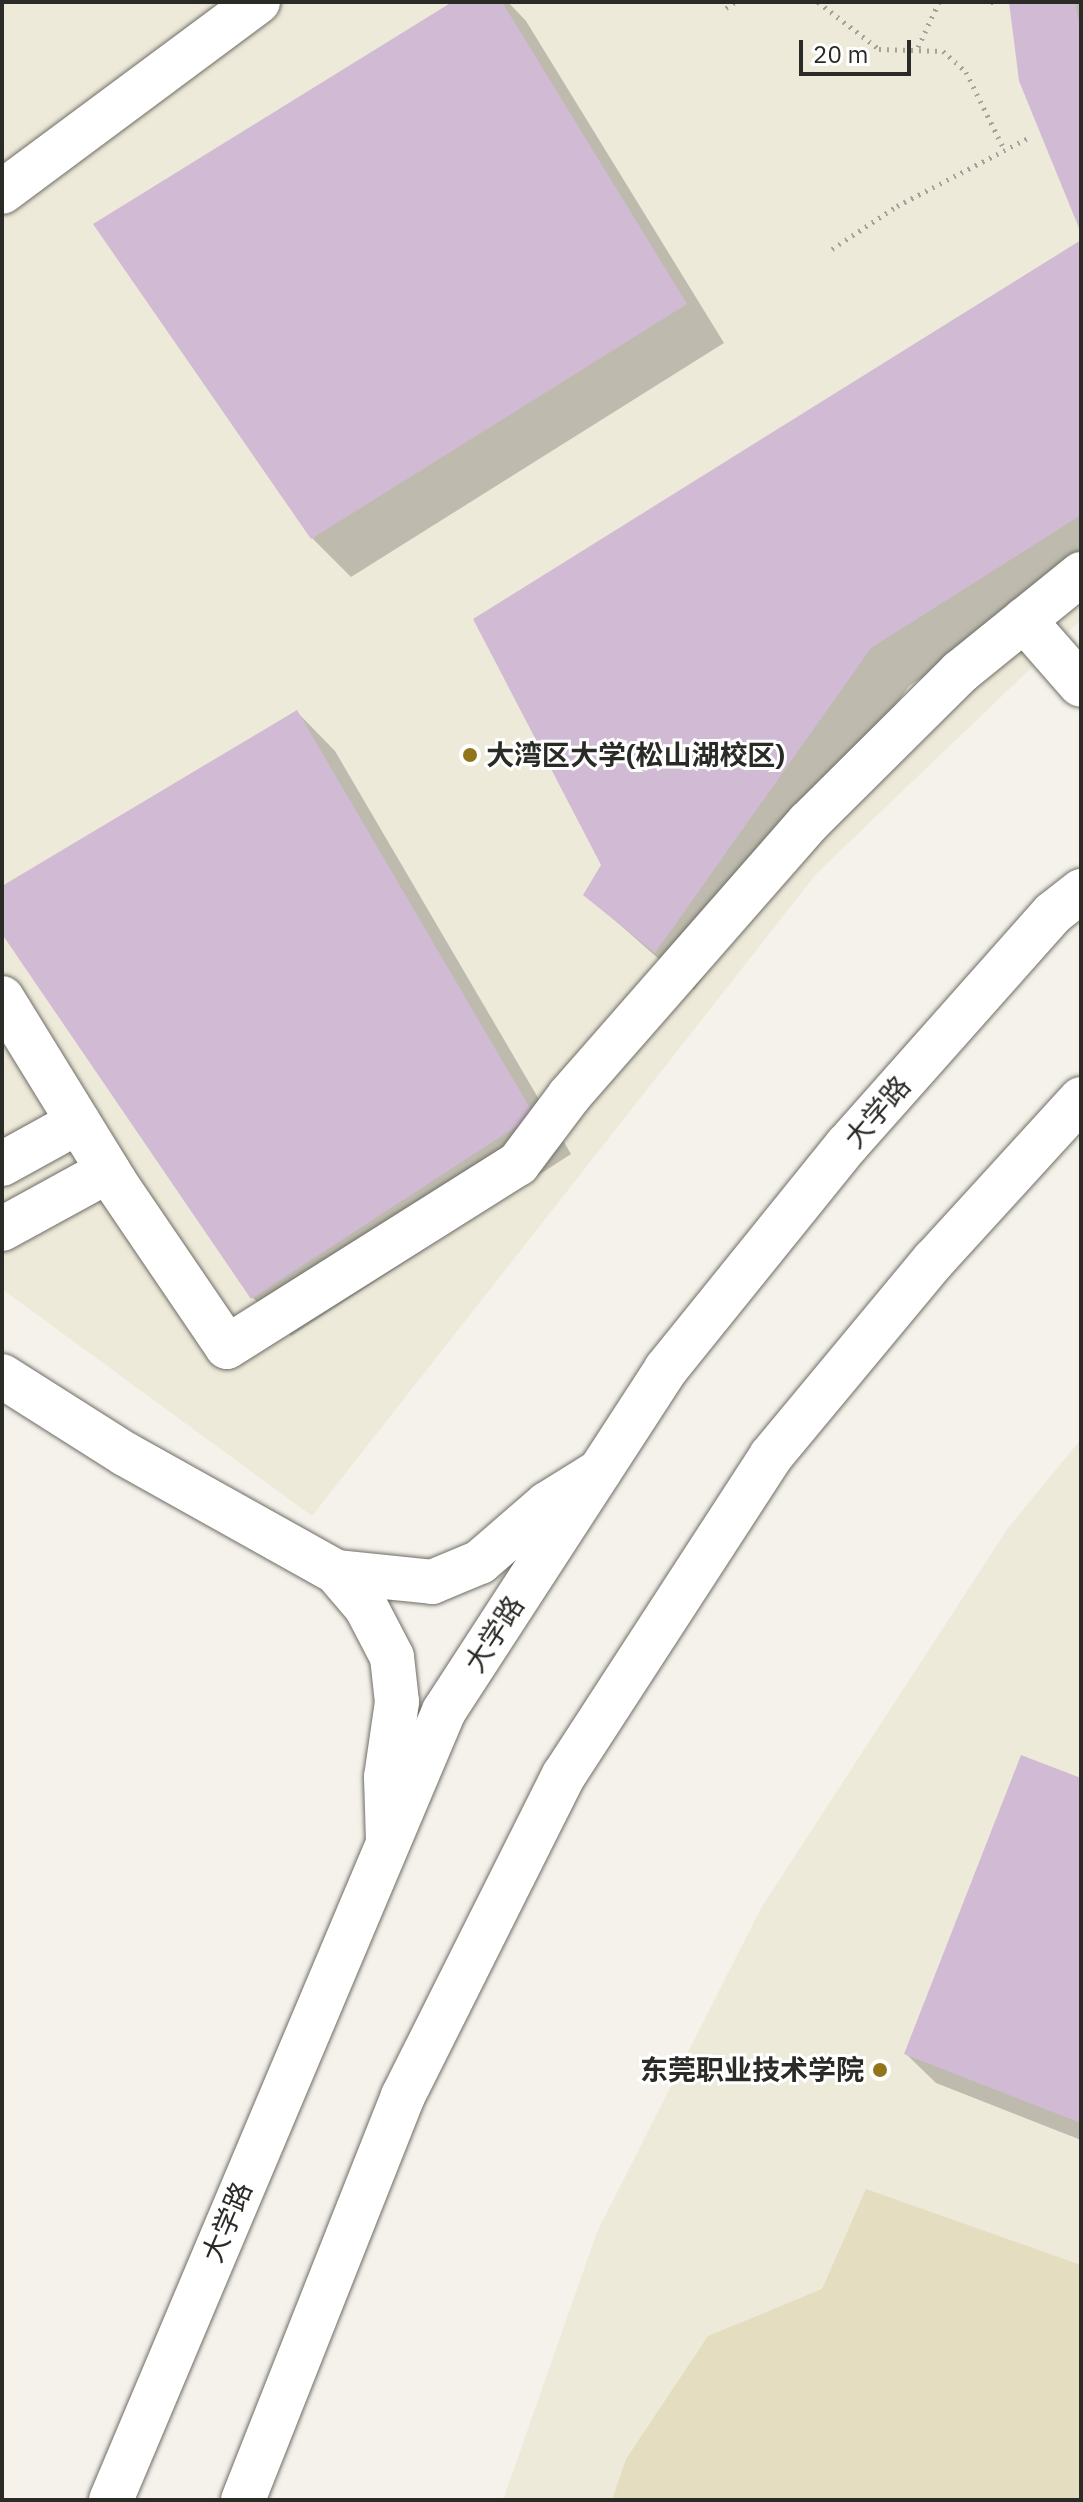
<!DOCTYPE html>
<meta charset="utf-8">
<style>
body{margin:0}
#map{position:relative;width:1083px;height:2502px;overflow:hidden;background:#f4f2ea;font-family:"IBM Plex Sans","Noto Sans SC",sans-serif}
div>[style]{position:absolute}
.built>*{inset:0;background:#eeeada}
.green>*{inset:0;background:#e5ddc0}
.shadow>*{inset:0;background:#0003}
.building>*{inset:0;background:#d1bbd4}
.path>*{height:5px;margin-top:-2.5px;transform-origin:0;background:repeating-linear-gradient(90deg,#a4a29c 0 2px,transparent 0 8px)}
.roads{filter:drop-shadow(0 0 2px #6f6d66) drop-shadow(0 0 2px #6f6d66)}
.minor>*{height:44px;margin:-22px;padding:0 22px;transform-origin:22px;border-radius:22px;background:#fff}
.major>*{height:44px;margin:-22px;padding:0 22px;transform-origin:22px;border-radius:22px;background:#fff}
.dots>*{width:22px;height:22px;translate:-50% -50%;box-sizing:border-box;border:4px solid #fff;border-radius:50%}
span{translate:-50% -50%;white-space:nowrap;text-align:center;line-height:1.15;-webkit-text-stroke:6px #fff;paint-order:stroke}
.poi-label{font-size:28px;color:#2a2a26;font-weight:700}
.left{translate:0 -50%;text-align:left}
.right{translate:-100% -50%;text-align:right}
.street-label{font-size:28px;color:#2a2a26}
.frame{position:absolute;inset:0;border:4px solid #2a2a26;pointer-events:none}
.scale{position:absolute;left:799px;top:40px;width:112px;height:36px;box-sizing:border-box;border:4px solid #2a2a26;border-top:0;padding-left:10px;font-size:24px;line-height:28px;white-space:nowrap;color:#2a2a26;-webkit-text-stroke:6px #fff;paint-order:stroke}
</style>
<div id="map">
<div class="built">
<div style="clip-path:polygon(2px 2px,1081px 2px,1081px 620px,817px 873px,312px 1516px,2px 1289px)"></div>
<div style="clip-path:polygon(1081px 1439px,1081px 2500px,503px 2500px,597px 2232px,761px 1908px,1008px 1528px)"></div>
</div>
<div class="green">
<div style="clip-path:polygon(866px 2189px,1081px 2265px,1081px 2500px,612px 2500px,626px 2459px,708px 2336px,822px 2289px)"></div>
</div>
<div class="shadow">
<div style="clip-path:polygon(456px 2px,508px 2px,526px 21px,724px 343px,351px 577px,312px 538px)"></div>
<div style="clip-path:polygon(1011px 2px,1081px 2px,1081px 228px)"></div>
<div style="clip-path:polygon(1081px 242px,1081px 578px,909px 686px,694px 990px,586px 895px)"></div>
<div style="clip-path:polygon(297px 712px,335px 751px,571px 1154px,291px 1336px,253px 1298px,2px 931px,2px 889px)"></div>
<div style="clip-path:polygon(1081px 1781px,1081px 2140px,936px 2083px,906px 2054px)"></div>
</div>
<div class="building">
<div style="clip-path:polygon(452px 2px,502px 2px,687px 304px,311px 539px,93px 224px)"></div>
<div style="clip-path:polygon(1009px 2px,1075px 2px,1081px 35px,1081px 233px,1019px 81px)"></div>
<div style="clip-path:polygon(1081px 240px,1081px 515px,871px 648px,655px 953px,583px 895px,601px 865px,473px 619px)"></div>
<div style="clip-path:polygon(297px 710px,534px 1115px,251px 1299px,2px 934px,2px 886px)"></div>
<div style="clip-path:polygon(1021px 1755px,1081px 1778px,1081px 2123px,904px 2054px)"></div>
</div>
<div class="path">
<div style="left:818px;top:2px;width:77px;rotate:37.6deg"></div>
<div style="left:879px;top:49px;width:64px;rotate:1.8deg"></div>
<div style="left:943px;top:51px;width:31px;rotate:42deg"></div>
<div style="left:966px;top:72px;width:84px;rotate:63.7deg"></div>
<div style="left:991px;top:2px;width:6px"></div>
<div style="left:726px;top:8px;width:11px;rotate:-34deg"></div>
<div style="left:918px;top:47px;width:50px;rotate:-65deg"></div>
<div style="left:832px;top:249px;width:78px;rotate:-33.5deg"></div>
<div style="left:897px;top:206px;width:148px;rotate:-27.4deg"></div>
</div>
<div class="roads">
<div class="minor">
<div style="left:2px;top:192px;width:319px;rotate:-36.6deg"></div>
<div style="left:1024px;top:620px;width:86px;rotate:48.8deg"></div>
<div style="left:2px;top:998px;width:216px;rotate:58.4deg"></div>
<div style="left:115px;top:1182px;width:199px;rotate:55.8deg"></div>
<div style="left:227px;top:1347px;width:344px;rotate:-32.2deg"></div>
<div style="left:518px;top:1164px;width:85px;rotate:-53.1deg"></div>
<div style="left:569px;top:1096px;width:364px;rotate:-48.8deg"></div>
<div style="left:809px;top:822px;width:213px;rotate:-44.8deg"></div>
<div style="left:960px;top:672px;width:156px;rotate:-39deg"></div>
<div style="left:2px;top:1164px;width:87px;rotate:-28.9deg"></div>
<div style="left:2px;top:1229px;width:121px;rotate:-28.7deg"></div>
<div style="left:2px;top:1376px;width:146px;rotate:32.4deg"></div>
<div style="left:125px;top:1454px;width:242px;rotate:29.2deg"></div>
<div style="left:336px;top:1572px;width:46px;rotate:49.4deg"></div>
<div style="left:366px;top:1607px;width:56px;rotate:62.5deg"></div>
<div style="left:392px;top:1657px;width:45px;rotate:83.7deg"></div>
<div style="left:397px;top:1702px;width:76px;rotate:98.3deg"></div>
<div style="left:386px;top:1777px;width:64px;rotate:88.2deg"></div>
<div style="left:336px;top:1572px;width:97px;rotate:5.9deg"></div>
<div style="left:432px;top:1582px;width:52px;rotate:-22.6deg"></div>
<div style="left:480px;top:1562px;width:89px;rotate:-40.9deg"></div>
<div style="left:547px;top:1504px;width:62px;rotate:-31.9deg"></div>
</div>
<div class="major">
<div style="left:111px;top:2500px;width:856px;rotate:-67.12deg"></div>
<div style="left:444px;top:1711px;width:408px;rotate:-57deg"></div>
<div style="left:666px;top:1369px;width:288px;rotate:-51.1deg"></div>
<div style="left:847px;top:1145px;width:310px;rotate:-48.4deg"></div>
<div style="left:1053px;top:913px;width:36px;rotate:-38deg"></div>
<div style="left:243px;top:2500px;width:435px;rotate:-68.4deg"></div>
<div style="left:403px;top:2096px;width:359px;rotate:-63.4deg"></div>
<div style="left:564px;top:1775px;width:380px;rotate:-57deg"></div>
<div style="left:771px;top:1456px;width:255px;rotate:-50.3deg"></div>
<div style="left:934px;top:1260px;width:218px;rotate:-47.6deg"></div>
</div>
</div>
<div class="dots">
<div style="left:470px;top:755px;background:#92751b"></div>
<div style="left:880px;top:2070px;background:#92751b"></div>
</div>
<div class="poi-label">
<span class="left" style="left:486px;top:755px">大湾区大学(松山湖校区)</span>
<span class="right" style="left:864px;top:2070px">东莞职业技术学院</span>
</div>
<div class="street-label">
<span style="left:877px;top:1112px;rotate:-49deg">大学路</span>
<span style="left:494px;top:1634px;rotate:-57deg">大学路</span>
<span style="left:227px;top:2222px;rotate:-67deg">大学路</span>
</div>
<div class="frame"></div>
<div class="scale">20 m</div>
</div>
